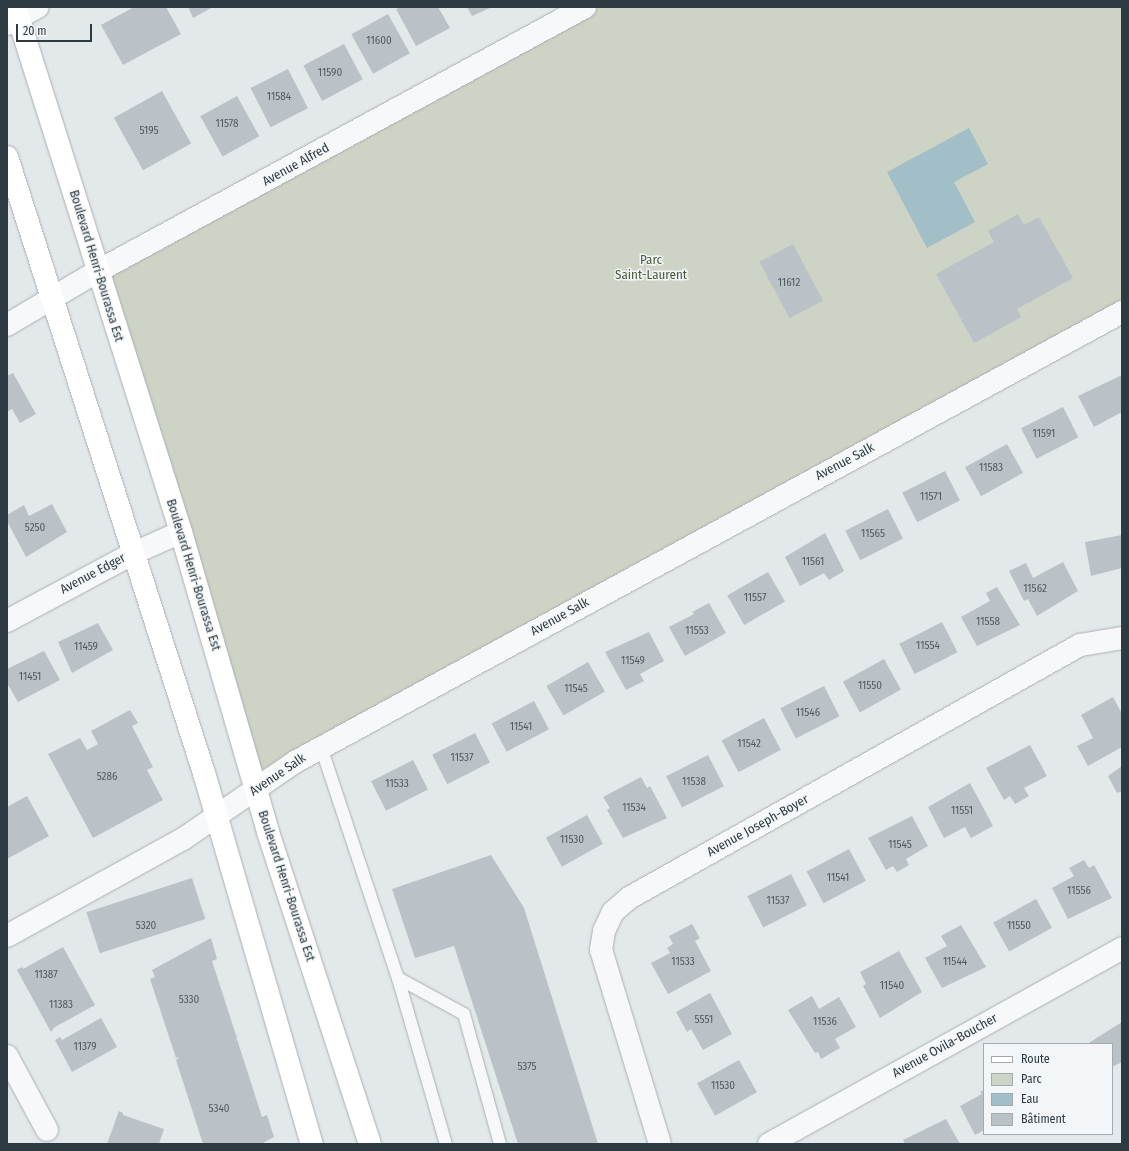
<!DOCTYPE html>
<meta charset="utf-8">
<style>
body{margin:0}
#map{position:relative;width:1129px;height:1151px;overflow:hidden;background:#e3e8ea;font-family:"Fira Sans Condensed",sans-serif}
div>[style]{position:absolute}
.green>*{inset:0;background:#cdd3c5}
.water>*{inset:0;background:#a2bec7}
.building>*{inset:0;background:#bbc2c7;transform-origin:0 0}
.roads{filter:drop-shadow(0 0 1px #a9b0b4) drop-shadow(0 0 1px #a9b0b4)}
.service>*{height:12px;margin:-6px;padding:0 6px;transform-origin:6px;border-radius:6px;background:#f6f8f9}
.minor>*{height:22px;margin:-11px;padding:0 11px;transform-origin:11px;border-radius:11px;background:#f6f8f9}
.primary>*{height:22px;margin:-11px;padding:0 11px;transform-origin:11px;border-radius:11px;background:#fff}
span{translate:-50% -50%;white-space:nowrap;text-align:center;line-height:1.15;-webkit-text-stroke:3px #f3f6f8;paint-order:stroke}
.number-label{font-size:11px;color:#505c62}
.number-label span{-webkit-text-stroke-width:0}
.street-label{font-size:13px;color:#2d3a41}
.park-label{font-size:13px;color:#4a5b3b}
.frame{position:absolute;inset:0;border:8px solid #2d3a41;pointer-events:none}
.legend{position:absolute;left:983px;top:1043px;width:130px;height:92px;box-sizing:border-box;background:#f3f6f8;border:1px solid #a4abaf;margin:0;padding:5px 7px;list-style:none;font-size:12px;color:#2d3a41}
.legend li{display:flex;align-items:center;gap:8px;height:20px}
.legend b{width:20px;border:1px solid #a4abaf}
.scale{position:absolute;left:16px;top:24px;width:76px;height:18px;box-sizing:border-box;border:2px solid #2d3a41;border-top:0;padding-left:5px;font-size:12px;line-height:14px;white-space:nowrap;color:#2d3a41;-webkit-text-stroke:3px #f3f6f8;paint-order:stroke}
</style>
<div id="map">
<div class="green">
<div style="clip-path:polygon(593px 7px,1122px 7px,1122px 308px,252px 775px,96px 280px)"></div>
</div>
<div class="water">
<div style="clip-path:polygon(969px 128px,988px 164px,954px 182px,975px 222px,927px 248px,887px 172px)"></div>
</div>
<div class="building">
<div style="clip-path:polygon(134px 7px,166px 7px,181px 34px,123px 65px,101px 25px)"></div>
<div style="clip-path:polygon(188px 7px,213px 7px,193px 18px)"></div>
<div style="clip-path:polygon(401px 7px,438px 7px,450px 28px,416px 46px,396px 9px)"></div>
<div style="clip-path:polygon(467px 7px,492px 7px,472px 16px)"></div>
<div style="left:388px;top:14px;width:45px;height:42px;rotate:61deg"></div>
<div style="left:344px;top:44px;width:40px;height:46px;rotate:62deg"></div>
<div style="left:288px;top:69px;width:44px;height:42px;rotate:63deg"></div>
<div style="left:162px;top:91px;width:60px;height:55px;rotate:61deg"></div>
<div style="left:237px;top:96px;width:46px;height:42px;rotate:61deg"></div>
<div style="clip-path:polygon(1018px 214px,1024px 225px,1039px 217px,1073px 278px,1017px 309px,1021px 317px,974px 343px,936px 274px,994px 242px,988px 231px)"></div>
<div style="left:793px;top:244px;width:64px;height:38px;rotate:62deg"></div>
<div style="clip-path:polygon(13px 373px,36px 414px,20px 423px,12px 409px,7px 412px,7px 376px)"></div>
<div style="clip-path:polygon(1122px 375px,1122px 412px,1094px 427px,1078px 396px)"></div>
<div style="left:1063px;top:407px;width:34px;height:47px;rotate:63deg"></div>
<div style="left:1007px;top:444px;width:33px;height:48px;rotate:61deg"></div>
<div style="left:945px;top:471px;width:33px;height:48px;rotate:63deg"></div>
<div style="clip-path:polygon(52px 504px,67px 532px,26px 557px,7px 521px,7px 515px,24px 505px,29px 516px)"></div>
<div style="left:888px;top:509px;width:33px;height:48px;rotate:63deg"></div>
<div style="clip-path:polygon(825px 533px,844px 571px,829px 580px,824px 573px,800px 586px,785px 557px)"></div>
<div style="clip-path:polygon(1122px 535px,1122px 568px,1091px 576px,1085px 542px)"></div>
<div style="clip-path:polygon(1063px 562px,1078px 591px,1037px 616px,1028px 599px,1024px 601px,1009px 571px,1026px 563px,1033px 578px)"></div>
<div style="left:768px;top:572px;width:34px;height:47px;rotate:60deg"></div>
<div style="clip-path:polygon(997px 587px,1020px 625px,977px 646px,961px 617px,990px 601px,986px 593px)"></div>
<div style="clip-path:polygon(709px 603px,726px 633px,685px 656px,669px 627px,694px 614px,692px 612px)"></div>
<div style="left:942px;top:622px;width:34px;height:48px;rotate:63deg"></div>
<div style="clip-path:polygon(98px 623px,113px 650px,72px 673px,58px 642px)"></div>
<div style="clip-path:polygon(649px 632px,664px 661px,640px 674px,644px 681px,626px 690px,605px 652px)"></div>
<div style="clip-path:polygon(44px 651px,60px 680px,18px 702px,7px 683px,7px 669px)"></div>
<div style="left:884px;top:659px;width:35px;height:47px;rotate:61deg"></div>
<div style="left:588px;top:662px;width:34px;height:48px;rotate:60deg"></div>
<div style="left:824px;top:686px;width:34px;height:49px;rotate:63deg"></div>
<div style="clip-path:polygon(1113px 697px,1122px 714px,1122px 747px,1088px 766px,1077px 746px,1093px 738px,1081px 715px)"></div>
<div style="left:534px;top:701px;width:32px;height:48px;rotate:62deg"></div>
<div style="clip-path:polygon(130px 710px,138px 723px,132px 726px,153px 767px,147px 770px,163px 800px,93px 838px,48px 754px,80px 738px,87px 750px,98px 744px,91px 731px)"></div>
<div style="left:764px;top:718px;width:36px;height:48px;rotate:62deg"></div>
<div style="left:475px;top:733px;width:33px;height:48px;rotate:63deg"></div>
<div style="clip-path:polygon(1030px 745px,1047px 776px,1024px 788px,1029px 796px,1015px 804px,1010px 796px,1004px 800px,986px 768px)"></div>
<div style="left:708px;top:755px;width:35px;height:47px;rotate:63deg"></div>
<div style="left:413px;top:760px;width:33px;height:47px;rotate:63deg"></div>
<div style="clip-path:polygon(1122px 766px,1122px 791px,1117px 793px,1108px 776px)"></div>
<div style="clip-path:polygon(641px 777px,647px 788px,650px 786px,667px 818px,623px 838px,607px 810px,610px 808px,603px 797px)"></div>
<div style="clip-path:polygon(970px 783px,993px 826px,971px 838px,965px 827px,944px 838px,928px 807px)"></div>
<div style="clip-path:polygon(27px 796px,49px 836px,7px 859px,7px 807px)"></div>
<div style="left:587px;top:815px;width:33px;height:47px;rotate:61deg"></div>
<div style="clip-path:polygon(912px 816px,928px 846px,906px 859px,909px 865px,897px 872px,893px 866px,886px 870px,868px 838px)"></div>
<div style="left:849px;top:849px;width:36px;height:48px;rotate:62deg"></div>
<div style="clip-path:polygon(491px 855px,524px 908px,598px 1144px,518px 1144px,454px 946px,415px 958px,392px 889px)"></div>
<div style="clip-path:polygon(1084px 860px,1089px 868px,1094px 865px,1112px 898px,1068px 919px,1052px 888px,1074px 876px,1069px 868px)"></div>
<div style="left:791px;top:874px;width:35px;height:49px;rotate:63deg"></div>
<div style="left:192px;top:878px;width:43px;height:111px;rotate:72deg"></div>
<div style="left:1036px;top:899px;width:33px;height:49px;rotate:61deg"></div>
<div style="clip-path:polygon(692px 924px,700px 938px,695px 941px,711px 971px,668px 994px,651px 963px,670px 953px,667px 948px,673px 944px,669px 936px)"></div>
<div style="clip-path:polygon(961px 925px,986px 967px,942px 988px,925px 958px,947px 946px,941px 936px)"></div>
<div style="clip-path:polygon(211px 938px,217px 959px,212px 961px,237px 1038px,234px 1042px,237px 1039px,262px 1117px,267px 1115px,274px 1137px,261px 1144px,203px 1144px,176px 1060px,180px 1057px,176px 1058px,150px 979px,155px 977px,152px 970px)"></div>
<div style="clip-path:polygon(63px 947px,95px 1005px,55px 1027px,51px 1032px,17px 970px,22px 967px,23px 969px)"></div>
<div style="clip-path:polygon(899px 951px,922px 992px,880px 1018px,863px 986px,866px 984px,860px 972px)"></div>
<div style="clip-path:polygon(710px 993px,732px 1034px,703px 1050px,691px 1029px,687px 1032px,676px 1012px)"></div>
<div style="clip-path:polygon(812px 996px,819px 1009px,839px 997px,856px 1027px,835px 1039px,840px 1048px,821px 1059px,818px 1052px,815px 1053px,788px 1010px)"></div>
<div style="clip-path:polygon(101px 1018px,117px 1047px,72px 1072px,55px 1040px,60px 1037px,62px 1040px)"></div>
<div style="clip-path:polygon(1122px 1022px,1122px 1062px,1112px 1067px,1112px 1044px,1087px 1044px)"></div>
<div style="left:739px;top:1060px;width:37px;height:48px;rotate:61deg"></div>
<div style="clip-path:polygon(984px 1090px,984px 1130px,975px 1135px,960px 1106px,982px 1094px,980px 1092px)"></div>
<div style="clip-path:polygon(119px 1111px,123px 1113px,123px 1115px,164px 1129px,159px 1144px,107px 1144px)"></div>
<div style="clip-path:polygon(946px 1119px,960px 1144px,905px 1144px,903px 1140px)"></div>
</div>
<div class="roads">
<div class="service">
<div style="left:321px;top:747px;width:243px;rotate:71.6deg"></div>
<div style="left:398px;top:978px;width:75px;rotate:28.6deg"></div>
<div style="left:464px;top:1014px;width:135px;rotate:74.5deg"></div>
<div style="left:398px;top:978px;width:173px;rotate:73.9deg"></div>
</div>
<div class="minor">
<div style="left:7px;top:24px;width:35px;rotate:-29deg"></div>
<div style="left:7px;top:325px;width:106px;rotate:-30.7deg"></div>
<div style="left:98px;top:271px;width:554px;rotate:-28.46deg"></div>
<div style="left:7px;top:621px;width:144px;rotate:-28.2deg"></div>
<div style="left:134px;top:553px;width:51px;rotate:-24.1deg"></div>
<div style="left:7px;top:936px;width:201px;rotate:-28.9deg"></div>
<div style="left:183px;top:839px;width:136px;rotate:-34.5deg"></div>
<div style="left:295px;top:762px;width:942px;rotate:-28.55deg"></div>
<div style="left:7px;top:1056px;width:84px;rotate:61.6deg"></div>
<div style="left:660px;top:1144px;width:203px;rotate:-106.9deg"></div>
<div style="left:601px;top:950px;width:19px;rotate:-81deg"></div>
<div style="left:604px;top:931px;width:21px;rotate:-65deg"></div>
<div style="left:613px;top:912px;width:21px;rotate:-41deg"></div>
<div style="left:629px;top:898px;width:517px;rotate:-29.29deg"></div>
<div style="left:1080px;top:645px;width:43px;rotate:-9.5deg"></div>
<div style="left:769px;top:1144px;width:404px;rotate:-29deg"></div>
</div>
<div class="primary">
<div style="left:15px;top:7px;width:551px;rotate:72.45deg"></div>
<div style="left:181px;top:532px;width:312px;rotate:73.8deg"></div>
<div style="left:268px;top:832px;width:328px;rotate:71.9deg"></div>
<div style="left:7px;top:157px;width:647px;rotate:72.27deg"></div>
<div style="left:204px;top:773px;width:386px;rotate:73.8deg"></div>
</div>
</div>
<div class="number-label">
<span style="left:379px;top:41px">11600</span>
<span style="left:330px;top:73px">11590</span>
<span style="left:279px;top:97px">11584</span>
<span style="left:227px;top:124px">11578</span>
<span style="left:149px;top:131px">5195</span>
<span style="left:789px;top:283px">11612</span>
<span style="left:1044px;top:434px">11591</span>
<span style="left:991px;top:468px">11583</span>
<span style="left:931px;top:497px">11571</span>
<span style="left:35px;top:528px">5250</span>
<span style="left:873px;top:534px">11565</span>
<span style="left:813px;top:562px">11561</span>
<span style="left:1035px;top:589px">11562</span>
<span style="left:755px;top:598px">11557</span>
<span style="left:988px;top:622px">11558</span>
<span style="left:697px;top:631px">11553</span>
<span style="left:928px;top:646px">11554</span>
<span style="left:86px;top:647px">11459</span>
<span style="left:633px;top:661px">11549</span>
<span style="left:30px;top:677px">11451</span>
<span style="left:870px;top:686px">11550</span>
<span style="left:576px;top:689px">11545</span>
<span style="left:808px;top:713px">11546</span>
<span style="left:521px;top:727px">11541</span>
<span style="left:749px;top:744px">11542</span>
<span style="left:462px;top:758px">11537</span>
<span style="left:107px;top:777px">5286</span>
<span style="left:694px;top:782px">11538</span>
<span style="left:397px;top:784px">11533</span>
<span style="left:634px;top:808px">11534</span>
<span style="left:962px;top:811px">11551</span>
<span style="left:572px;top:840px">11530</span>
<span style="left:900px;top:845px">11545</span>
<span style="left:838px;top:878px">11541</span>
<span style="left:1079px;top:891px">11556</span>
<span style="left:778px;top:901px">11537</span>
<span style="left:146px;top:926px">5320</span>
<span style="left:1019px;top:926px">11550</span>
<span style="left:683px;top:962px">11533</span>
<span style="left:955px;top:962px">11544</span>
<span style="left:46px;top:975px">11387</span>
<span style="left:892px;top:986px">11540</span>
<span style="left:189px;top:1000px">5330</span>
<span style="left:61px;top:1005px">11383</span>
<span style="left:704px;top:1020px">5551</span>
<span style="left:825px;top:1022px">11536</span>
<span style="left:85px;top:1047px">11379</span>
<span style="left:527px;top:1067px">5375</span>
<span style="left:723px;top:1086px">11530</span>
<span style="left:219px;top:1109px">5340</span>
</div>
<div class="street-label">
<span style="left:296px;top:165px;rotate:-29deg">Avenue Alfred</span>
<span style="left:96px;top:266px;rotate:73deg">Boulevard Henri-Bourassa Est</span>
<span style="left:845px;top:462px;rotate:-28deg">Avenue Salk</span>
<span style="left:93px;top:574px;rotate:-28deg">Avenue Edger</span>
<span style="left:193px;top:575px;rotate:73deg">Boulevard Henri-Bourassa Est</span>
<span style="left:560px;top:617px;rotate:-29deg">Avenue Salk</span>
<span style="left:278px;top:775px;rotate:-34deg">Avenue Salk</span>
<span style="left:758px;top:826px;rotate:-29deg">Avenue Joseph-Boyer</span>
<span style="left:286px;top:886px;rotate:72deg">Boulevard Henri-Bourassa Est</span>
<span style="left:945px;top:1046px;rotate:-29deg">Avenue Ovila-Boucher</span>
</div>
<div class="park-label">
<span style="left:651px;top:268px">Parc<br>Saint-Laurent</span>
</div>
<div class="frame"></div>
<ul class="legend">
<li><b style="height:5px;background:#fff"></b>Route</li>
<li><b style="height:11px;background:#cdd3c5"></b>Parc</li>
<li><b style="height:11px;background:#a2bec7"></b>Eau</li>
<li><b style="height:11px;background:#bbc2c7"></b>Bâtiment</li>
</ul>
<div class="scale">20 m</div>
</div>
